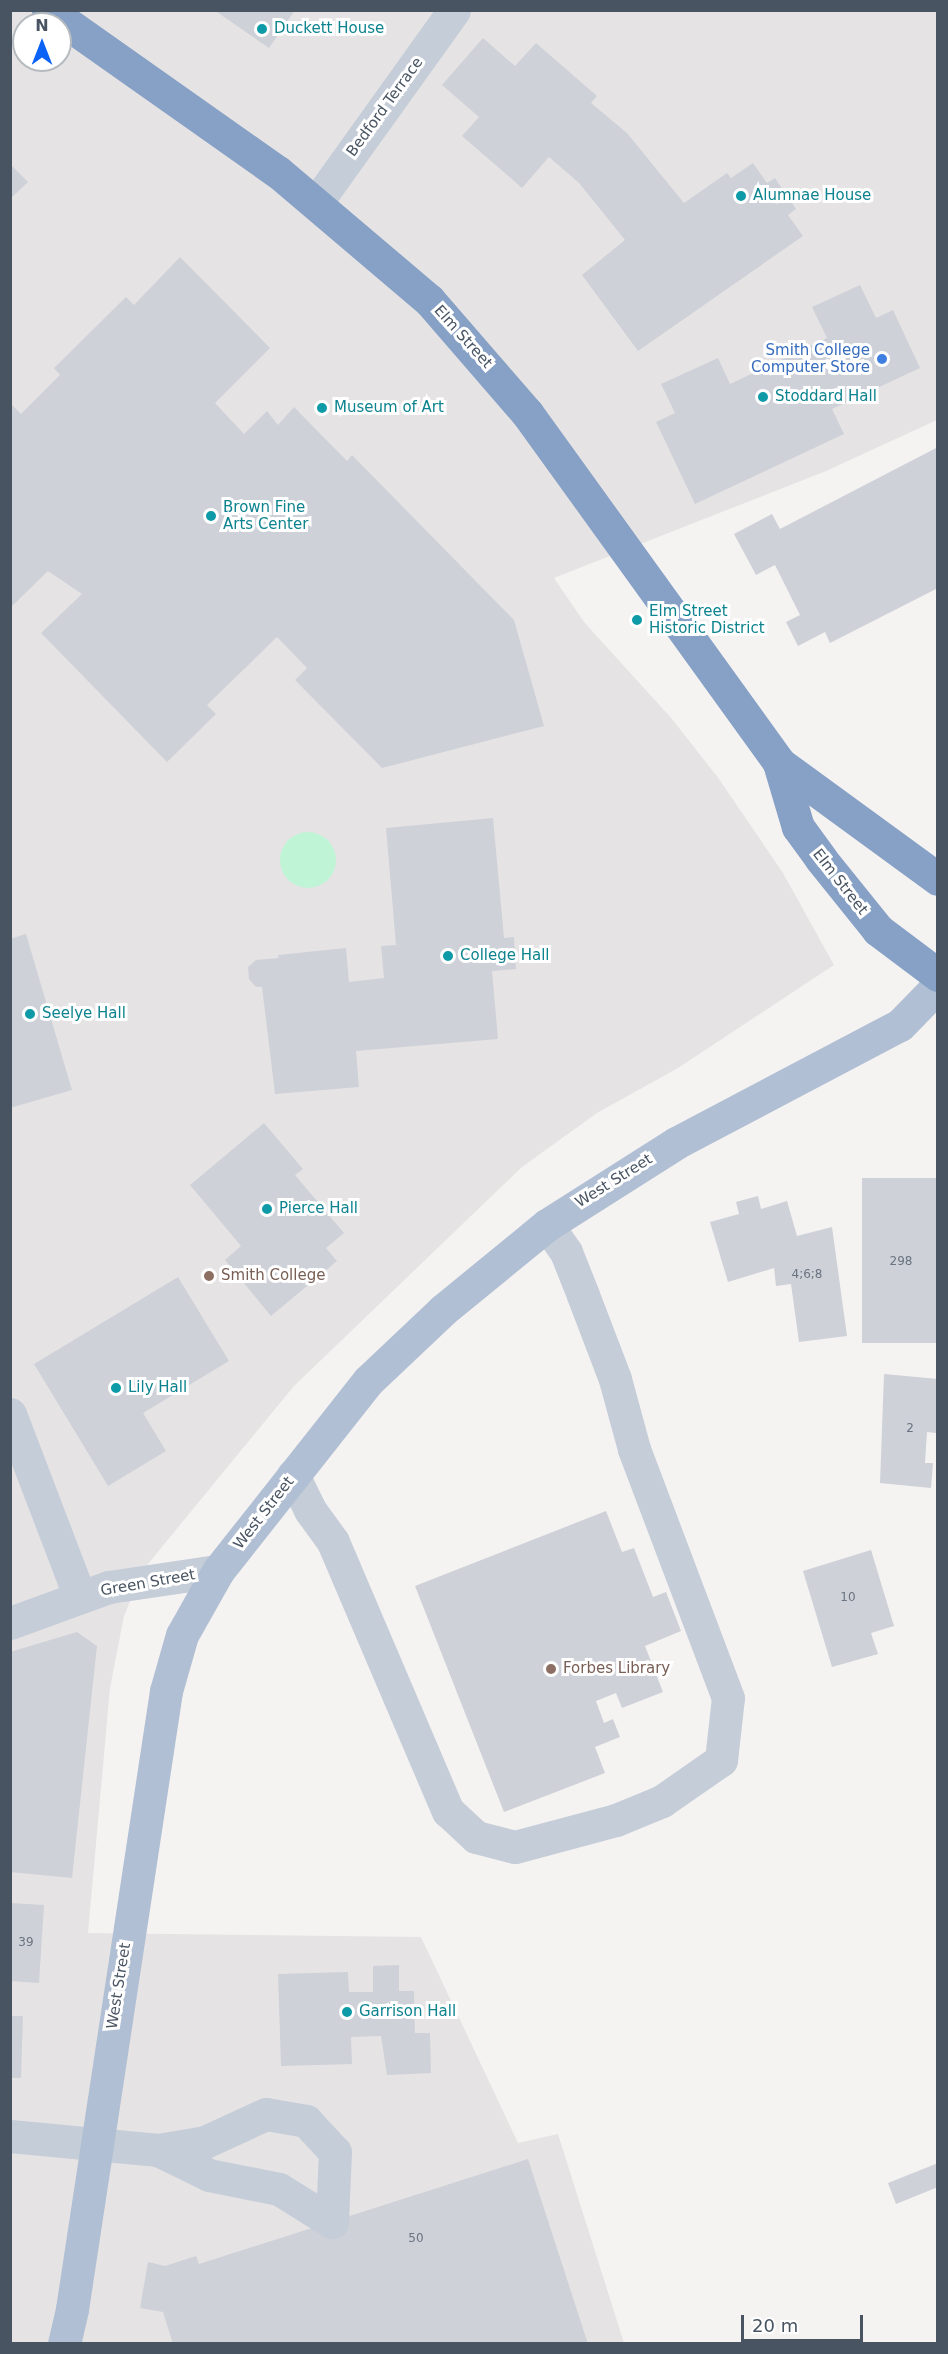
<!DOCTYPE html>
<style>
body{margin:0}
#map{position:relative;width:948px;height:2354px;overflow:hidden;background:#f5f2f2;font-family:"DejaVu Sans",sans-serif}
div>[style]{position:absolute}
.education>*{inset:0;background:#e6e3e4}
.green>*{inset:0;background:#bff4d7}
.round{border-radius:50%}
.building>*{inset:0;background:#ced1d8;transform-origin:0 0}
.minor>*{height:33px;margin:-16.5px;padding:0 16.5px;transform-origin:16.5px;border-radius:16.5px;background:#c5cdd8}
.major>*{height:33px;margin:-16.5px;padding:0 16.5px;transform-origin:16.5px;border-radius:16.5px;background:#b0bfd3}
.highway>*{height:33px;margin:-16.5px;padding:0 16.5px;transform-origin:16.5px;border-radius:16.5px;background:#86a1c5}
.dots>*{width:16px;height:16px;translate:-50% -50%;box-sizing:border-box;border:3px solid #fff;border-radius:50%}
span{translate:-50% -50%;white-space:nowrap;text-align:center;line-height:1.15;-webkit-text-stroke:6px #fff;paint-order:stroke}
.number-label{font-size:12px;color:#6a7380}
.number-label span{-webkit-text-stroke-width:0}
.culture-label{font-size:15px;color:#0d838f}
.left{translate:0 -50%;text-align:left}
.street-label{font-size:15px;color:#485462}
.shop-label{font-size:15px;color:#366cbe}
.right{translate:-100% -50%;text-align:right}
.education-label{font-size:15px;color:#785e54}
.frame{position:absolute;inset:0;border:12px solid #485462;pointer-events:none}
.north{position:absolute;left:12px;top:12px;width:60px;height:60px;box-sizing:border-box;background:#fff;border:2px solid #b6bbc0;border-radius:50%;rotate:0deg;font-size:16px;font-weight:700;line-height:24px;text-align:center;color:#485462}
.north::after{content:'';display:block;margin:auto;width:21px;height:27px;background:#0a62f7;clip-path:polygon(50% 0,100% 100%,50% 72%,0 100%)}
.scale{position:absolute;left:741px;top:2315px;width:122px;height:27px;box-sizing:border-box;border:3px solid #485462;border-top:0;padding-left:8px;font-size:18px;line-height:21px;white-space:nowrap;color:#485462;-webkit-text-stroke:4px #fff;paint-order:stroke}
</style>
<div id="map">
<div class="education">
<div style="clip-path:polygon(evenodd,11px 11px,937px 11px,937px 420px,826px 471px,554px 578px,584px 622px,672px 719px,719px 779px,783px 873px,834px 965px,678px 1068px,597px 1113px,522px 1167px,294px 1386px,143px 1570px,124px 1616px,110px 1688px,88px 1933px,421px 1937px,518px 2143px,558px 2134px,624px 2343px,11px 2344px,11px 11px,24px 24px,60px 24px,60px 60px,24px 60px,24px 24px)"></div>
</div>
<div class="green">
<div class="round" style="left:280px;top:832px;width:56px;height:56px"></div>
</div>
<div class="building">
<div style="clip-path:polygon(214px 10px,295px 10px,269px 48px)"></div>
<div style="clip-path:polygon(483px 38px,515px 66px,536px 43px,597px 96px,591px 103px,627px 133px,684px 203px,727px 173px,731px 178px,753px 163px,767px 183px,775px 178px,796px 209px,788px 215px,803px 236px,638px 351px,582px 275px,625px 240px,579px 183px,549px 157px,522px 188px,462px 136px,479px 117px,442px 85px)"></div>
<div style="clip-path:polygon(10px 164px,28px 182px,10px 199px)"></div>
<div style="clip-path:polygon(180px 257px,270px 348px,215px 403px,244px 434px,267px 411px,278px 425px,294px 407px,347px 461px,352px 455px,514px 620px,544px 726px,382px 768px,295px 680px,307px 668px,277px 637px,207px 705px,216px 714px,167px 762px,41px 633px,82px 594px,48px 571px,10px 608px,10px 403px,21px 414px,60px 375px,54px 368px,126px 297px,134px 305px)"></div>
<div style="clip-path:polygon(860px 285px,876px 318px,893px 310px,920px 368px,832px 409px,844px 434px,695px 504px,656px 422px,675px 413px,661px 384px,718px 358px,730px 384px,827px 338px,812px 307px)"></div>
<div style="clip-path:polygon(938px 447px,938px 588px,830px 643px,825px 632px,798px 646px,786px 622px,800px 615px,775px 565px,756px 575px,734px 534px,772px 514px,780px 529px)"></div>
<div style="clip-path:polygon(493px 818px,504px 938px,514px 937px,516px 969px,492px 971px,498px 1039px,356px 1051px,359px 1087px,275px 1094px,262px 987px,256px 987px,249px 979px,248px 967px,256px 960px,279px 958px,278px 955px,346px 948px,349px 982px,384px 978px,381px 946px,396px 945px,386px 828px)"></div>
<div style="clip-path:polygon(26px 934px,72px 1090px,10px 1108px,10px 939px)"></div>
<div style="clip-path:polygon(264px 1123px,303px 1169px,295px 1175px,344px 1233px,326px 1248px,337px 1261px,271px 1316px,225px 1260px,241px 1246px,190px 1185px)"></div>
<div style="left:938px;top:1178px;width:165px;height:76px;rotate:90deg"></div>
<div style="clip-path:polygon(758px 1196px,761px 1209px,787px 1201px,797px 1236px,832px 1227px,847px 1336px,799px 1342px,791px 1284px,776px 1286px,774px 1268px,728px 1282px,710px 1222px,739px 1214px,736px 1202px)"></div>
<div style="clip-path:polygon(178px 1277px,229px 1361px,143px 1413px,166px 1451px,108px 1486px,34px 1364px)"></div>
<div style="clip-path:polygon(884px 1374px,938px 1379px,936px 1433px,927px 1432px,925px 1463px,933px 1463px,931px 1488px,880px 1483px)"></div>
<div style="clip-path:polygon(606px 1511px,622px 1552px,634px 1548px,653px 1597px,666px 1592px,681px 1631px,645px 1646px,663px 1692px,622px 1708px,616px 1693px,596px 1701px,604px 1723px,613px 1719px,620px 1737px,595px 1747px,605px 1773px,504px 1812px,415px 1586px)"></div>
<div style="clip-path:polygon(871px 1550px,894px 1626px,871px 1633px,878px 1654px,832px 1667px,803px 1571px)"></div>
<div style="clip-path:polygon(77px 1632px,97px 1646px,72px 1878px,10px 1872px,10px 1652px)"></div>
<div style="clip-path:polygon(10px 1903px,44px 1905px,39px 1983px,10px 1981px)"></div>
<div style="clip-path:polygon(399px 1965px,399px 1991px,414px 1991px,415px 2033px,430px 2033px,431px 2073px,387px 2075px,381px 2036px,351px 2037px,352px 2064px,281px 2066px,278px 1974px,348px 1972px,349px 1992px,373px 1992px,373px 1966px)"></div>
<div style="clip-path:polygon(10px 2016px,23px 2016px,21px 2078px,10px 2078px)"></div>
<div style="clip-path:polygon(528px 2159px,588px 2344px,173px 2344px,163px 2312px,140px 2308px,148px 2262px,165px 2266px,196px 2256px,199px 2264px)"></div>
<div style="clip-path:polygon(938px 2163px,938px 2187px,896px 2204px,888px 2183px)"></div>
</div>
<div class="minor">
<div style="left:316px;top:203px;width:237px;rotate:-54.4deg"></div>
<div style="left:10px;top:1414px;width:196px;rotate:69.1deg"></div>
<div style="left:293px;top:1475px;width:39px;rotate:64deg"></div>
<div style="left:310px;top:1510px;width:39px;rotate:54deg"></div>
<div style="left:333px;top:1542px;width:293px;rotate:66.9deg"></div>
<div style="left:448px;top:1811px;width:38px;rotate:43deg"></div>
<div style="left:476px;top:1837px;width:40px;rotate:14.4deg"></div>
<div style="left:515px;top:1847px;width:105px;rotate:-15deg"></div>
<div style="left:616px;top:1820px;width:50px;rotate:-22.4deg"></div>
<div style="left:662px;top:1801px;width:72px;rotate:-34.8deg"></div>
<div style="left:721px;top:1760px;width:62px;rotate:-83.6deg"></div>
<div style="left:728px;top:1698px;width:266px;rotate:-110.7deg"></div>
<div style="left:634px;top:1449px;width:73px;rotate:-105.2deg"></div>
<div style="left:615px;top:1379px;width:90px;rotate:-110.9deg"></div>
<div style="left:583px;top:1295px;width:46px;rotate:-111.6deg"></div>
<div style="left:566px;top:1252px;width:33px;rotate:-125deg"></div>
<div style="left:10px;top:1623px;width:105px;rotate:-20deg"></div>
<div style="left:109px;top:1587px;width:110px;rotate:-8.4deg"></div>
<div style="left:10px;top:2136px;width:149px;rotate:5.4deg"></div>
<div style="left:158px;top:2150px;width:48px;rotate:-9.7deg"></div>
<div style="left:205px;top:2142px;width:67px;rotate:-24.7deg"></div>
<div style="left:266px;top:2114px;width:41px;rotate:9.9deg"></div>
<div style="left:306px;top:2121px;width:42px;rotate:46.9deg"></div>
<div style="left:335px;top:2152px;width:70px;rotate:92.5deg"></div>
<div style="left:332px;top:2222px;width:62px;rotate:-148.1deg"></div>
<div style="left:279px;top:2189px;width:71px;rotate:-168.7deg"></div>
<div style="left:209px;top:2175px;width:57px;rotate:-153.9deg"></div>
</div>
<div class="major">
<div style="left:64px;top:2344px;width:36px;rotate:-77deg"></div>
<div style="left:72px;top:2309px;width:625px;rotate:-81.35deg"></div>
<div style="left:166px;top:1691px;width:58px;rotate:-74.1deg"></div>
<div style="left:182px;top:1635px;width:73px;rotate:-60.6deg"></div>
<div style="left:218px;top:1571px;width:242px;rotate:-51.7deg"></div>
<div style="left:368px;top:1381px;width:103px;rotate:-43.4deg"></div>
<div style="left:443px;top:1310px;width:134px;rotate:-39.3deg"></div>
<div style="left:547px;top:1225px;width:153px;rotate:-32.4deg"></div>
<div style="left:676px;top:1143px;width:253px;rotate:-27.8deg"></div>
<div style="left:900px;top:1025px;width:54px;rotate:-45.7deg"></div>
</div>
<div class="highway">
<div style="left:48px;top:10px;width:281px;rotate:35.2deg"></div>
<div style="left:278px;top:172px;width:198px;rotate:40.3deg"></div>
<div style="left:429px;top:300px;width:150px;rotate:49.1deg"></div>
<div style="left:527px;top:413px;width:431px;rotate:54.2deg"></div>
<div style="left:779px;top:763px;width:197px;rotate:36.1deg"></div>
<div style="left:779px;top:763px;width:67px;rotate:73.5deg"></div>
<div style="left:798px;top:827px;width:39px;rotate:54deg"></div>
<div style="left:821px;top:859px;width:91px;rotate:51.2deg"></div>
<div style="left:878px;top:930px;width:75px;rotate:36.9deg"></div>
</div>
<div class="dots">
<div style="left:262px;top:29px;background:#0f9aa8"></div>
<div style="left:741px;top:196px;background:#0f9aa8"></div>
<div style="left:882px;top:359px;background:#3f7fe0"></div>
<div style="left:763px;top:397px;background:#0f9aa8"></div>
<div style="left:322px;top:408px;background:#0f9aa8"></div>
<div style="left:211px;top:516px;background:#0f9aa8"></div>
<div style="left:637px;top:620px;background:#0f9aa8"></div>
<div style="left:448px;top:956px;background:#0f9aa8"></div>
<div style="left:30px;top:1014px;background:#0f9aa8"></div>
<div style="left:267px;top:1209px;background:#0f9aa8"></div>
<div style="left:209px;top:1276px;background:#8d6e63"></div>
<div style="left:116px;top:1388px;background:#0f9aa8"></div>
<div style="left:551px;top:1669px;background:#8d6e63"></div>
<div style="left:347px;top:2012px;background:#0f9aa8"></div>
</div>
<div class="number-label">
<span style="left:901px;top:1262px">298</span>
<span style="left:807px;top:1275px">4;6;8</span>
<span style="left:910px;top:1429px">2</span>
<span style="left:848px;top:1598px">10</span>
<span style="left:26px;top:1943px">39</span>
<span style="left:416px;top:2239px">50</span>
</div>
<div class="culture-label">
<span class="left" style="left:274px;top:29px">Duckett House</span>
<span class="left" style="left:753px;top:196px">Alumnae House</span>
<span class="left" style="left:775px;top:397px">Stoddard Hall</span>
<span class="left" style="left:334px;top:408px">Museum of Art</span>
<span class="left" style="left:223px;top:516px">Brown Fine<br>Arts Center</span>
<span class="left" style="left:649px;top:620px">Elm Street<br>Historic District</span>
<span class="left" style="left:460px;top:956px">College Hall</span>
<span class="left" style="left:42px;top:1014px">Seelye Hall</span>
<span class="left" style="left:279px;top:1209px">Pierce Hall</span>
<span class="left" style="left:128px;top:1388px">Lily Hall</span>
<span class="left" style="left:359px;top:2012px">Garrison Hall</span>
</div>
<div class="street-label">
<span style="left:385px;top:107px;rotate:-54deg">Bedford Terrace</span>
<span style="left:463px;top:337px;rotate:48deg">Elm Street</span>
<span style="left:840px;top:882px;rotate:52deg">Elm Street</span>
<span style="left:614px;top:1181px;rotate:-32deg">West Street</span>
<span style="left:264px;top:1513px;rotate:-52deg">West Street</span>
<span style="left:148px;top:1583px;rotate:-10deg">Green Street</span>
<span style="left:119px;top:1986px;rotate:-81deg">West Street</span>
</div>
<div class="shop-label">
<span class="right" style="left:870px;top:359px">Smith College<br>Computer Store</span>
</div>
<div class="education-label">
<span class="left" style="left:221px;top:1276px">Smith College</span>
<span class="left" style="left:563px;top:1669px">Forbes Library</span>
</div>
<div class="frame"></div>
<div class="north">N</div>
<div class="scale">20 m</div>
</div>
